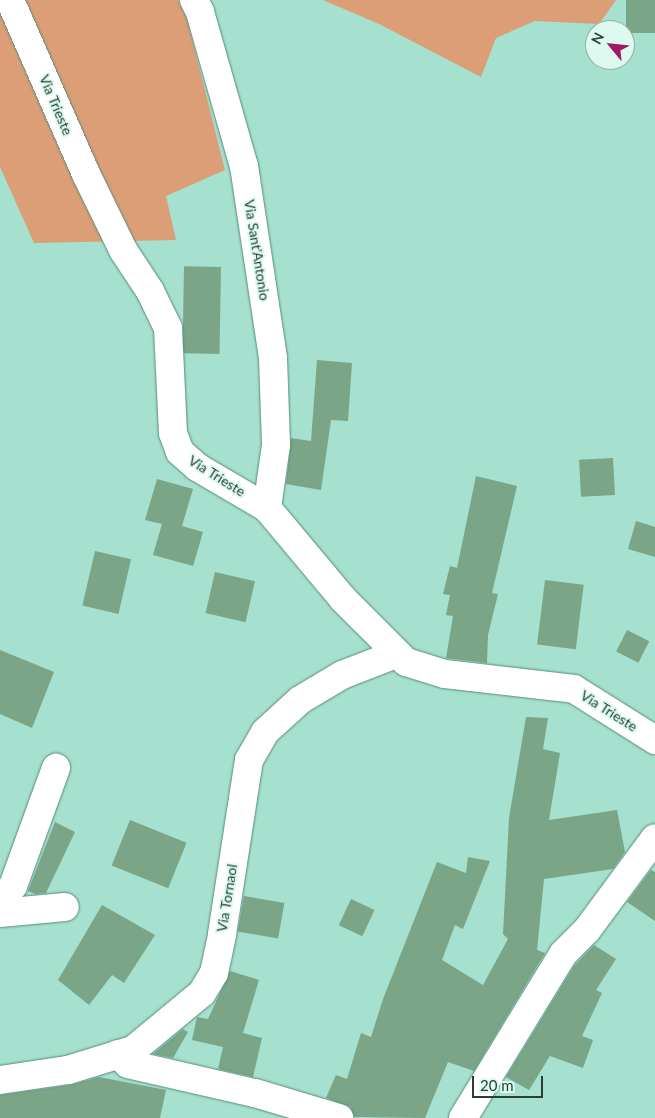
<!DOCTYPE html>
<style>
body{margin:0}
#map{position:relative;width:655px;height:1118px;overflow:hidden;background:#a6e0ce;font-family:Lato,sans-serif}
div>[style]{position:absolute}
.green>*{inset:0;background:#dc9e76}
.building>*{inset:0;background:#7aa587;transform-origin:0 0}
.roads{filter:drop-shadow(0 0 1px #568c7d) drop-shadow(0 0 1px #568c7d)}
.minor>*{height:28px;margin:-14px;padding:0 14px;transform-origin:14px;border-radius:14px;background:#fff}
span{translate:-50% -50%;white-space:nowrap;text-align:center;line-height:1.15;-webkit-text-stroke:4px #defaf0;paint-order:stroke}
.street-label{font-size:14px;color:#273f38}
.north{position:absolute;left:585px;top:20px;width:50px;height:50px;box-sizing:border-box;background:#defaf0;border:1px solid #95afa6;border-radius:50%;rotate:298deg;font-size:14px;font-weight:700;line-height:20px;text-align:center;color:#273f38}
.north::after{content:'';display:block;margin:auto;width:18px;height:22px;background:#a11863;clip-path:polygon(50% 0,100% 100%,50% 72%,0 100%)}
.scale{position:absolute;left:472px;top:1076px;width:71px;height:22px;box-sizing:border-box;border:2px solid #273f38;border-top:0;padding-left:6px;font-size:15px;line-height:18px;white-space:nowrap;color:#273f38;-webkit-text-stroke:4px #defaf0;paint-order:stroke}
</style>
<div id="map">
<div class="green">
<div style="clip-path:polygon(0 0,178px 0,187px 19px,225px 170px,166px 196px,176px 240px,34px 243px,0 167px)"></div>
<div style="clip-path:polygon(323px 0,616px 0,599px 24px,535px 21px,496px 38px,481px 77px,379px 24px)"></div>
</div>
<div class="building">
<div style="left:626px;top:0;width:29px;height:33px"></div>
<div style="left:221px;top:267px;width:87px;height:37px;rotate:91deg"></div>
<div style="clip-path:polygon(317px 360px,352px 363px,348px 421px,331px 420px,321px 490px,286px 484px,291px 438px,311px 441px)"></div>
<div style="left:613px;top:458px;width:37px;height:34px;rotate:87deg"></div>
<div style="clip-path:polygon(476px 476px,517px 486px,492px 593px,498px 594px,488px 635px,487px 663px,446px 658px,453px 616px,446px 615px,450px 595px,443px 594px,450px 566px,457px 568px)"></div>
<div style="clip-path:polygon(157px 479px,193px 489px,182px 526px,203px 532px,193px 566px,153px 555px,162px 524px,145px 520px)"></div>
<div style="clip-path:polygon(636px 521px,655px 527px,655px 557px,628px 549px)"></div>
<div style="left:95px;top:551px;width:37px;height:56px;rotate:13deg"></div>
<div style="left:215px;top:572px;width:41px;height:42px;rotate:13deg"></div>
<div style="left:545px;top:580px;width:39px;height:65px;rotate:7deg"></div>
<div style="left:627px;top:630px;width:25px;height:24px;rotate:27deg"></div>
<div style="clip-path:polygon(0 650px,54px 672px,32px 728px,0 714px)"></div>
<div style="clip-path:polygon(526px 717px,548px 718px,543px 749px,560px 753px,549px 820px,617px 810px,625px 852px,613px 869px,544px 879px,537px 950px,545px 953px,474px 1071px,448px 1062px,425px 1118px,354px 1117px,350px 1107px,326px 1098px,336px 1075px,347px 1079px,361px 1033px,371px 1037px,383px 999px,437px 862px,466px 873px,468px 857px,490px 861px,463px 929px,455px 925px,442px 960px,483px 985px,508px 939px,503px 934px,509px 818px)"></div>
<div style="left:130px;top:820px;width:61px;height:49px;rotate:22deg"></div>
<div style="clip-path:polygon(55px 822px,75px 832px,46px 893px,35px 894px,28px 891px)"></div>
<div style="clip-path:polygon(651px 870px,655px 872px,655px 921px,627px 902px)"></div>
<div style="left:244px;top:896px;width:41px;height:36px;rotate:10deg"></div>
<div style="left:351px;top:899px;width:26px;height:29px;rotate:25deg"></div>
<div style="clip-path:polygon(102px 905px,155px 935px,124px 983px,112px 975px,89px 1005px,58px 980px)"></div>
<div style="clip-path:polygon(594px 945px,616px 959px,596px 990px,602px 993px,582px 1036px,593px 1040px,583px 1068px,550px 1056px,529px 1090px,506px 1077px,574px 966px)"></div>
<div style="clip-path:polygon(230px 971px,259px 980px,243px 1033px,262px 1038px,253px 1077px,218px 1069px,223px 1047px,192px 1040px,197px 1017px,208px 1019px)"></div>
<div style="clip-path:polygon(183px 1029px,188px 1032px,173px 1058px,153px 1054px)"></div>
<div style="clip-path:polygon(99px 1077px,166px 1090px,160px 1118px,0 1118px,0 1095px,70px 1085px)"></div>
</div>
<div class="roads">
<div class="minor">
<div style="left:10px;top:0;width:190px;rotate:66.4deg"></div>
<div style="left:86px;top:174px;width:85px;rotate:64deg"></div>
<div style="left:123px;top:250px;width:49px;rotate:56.6deg"></div>
<div style="left:150px;top:291px;width:41px;rotate:64.1deg"></div>
<div style="left:168px;top:328px;width:105px;rotate:87.3deg"></div>
<div style="left:173px;top:433px;width:20px;rotate:70deg"></div>
<div style="left:180px;top:452px;width:23px;rotate:41deg"></div>
<div style="left:197px;top:467px;width:81px;rotate:30.4deg"></div>
<div style="left:267px;top:508px;width:119px;rotate:50.1deg"></div>
<div style="left:343px;top:599px;width:89px;rotate:45deg"></div>
<div style="left:406px;top:662px;width:41px;rotate:17.1deg"></div>
<div style="left:445px;top:674px;width:130px;rotate:6.6deg"></div>
<div style="left:574px;top:689px;width:96px;rotate:32.2deg"></div>
<div style="left:194px;top:0;width:13px;rotate:63deg"></div>
<div style="left:200px;top:12px;width:160px;rotate:74.1deg"></div>
<div style="left:244px;top:166px;width:194px;rotate:81.4deg"></div>
<div style="left:273px;top:358px;width:87px;rotate:88deg"></div>
<div style="left:276px;top:445px;width:64px;rotate:98.1deg"></div>
<div style="left:0;top:900px;width:19px;rotate:-47deg"></div>
<div style="left:13px;top:886px;width:126px;rotate:-70deg"></div>
<div style="left:0;top:913px;width:65px;rotate:-5.3deg"></div>
<div style="left:118px;top:1054px;width:14px;rotate:45deg"></div>
<div style="left:128px;top:1064px;width:130px;rotate:12.9deg"></div>
<div style="left:255px;top:1093px;width:88px;rotate:16.6deg"></div>
<div style="left:0;top:1080px;width:69px;rotate:-8.4deg"></div>
<div style="left:68px;top:1070px;width:68px;rotate:-17.1deg"></div>
<div style="left:133px;top:1050px;width:89px;rotate:-39.6deg"></div>
<div style="left:202px;top:993px;width:23px;rotate:-59deg"></div>
<div style="left:214px;top:973px;width:40px;rotate:-78deg"></div>
<div style="left:222px;top:934px;width:176px;rotate:-81.2deg"></div>
<div style="left:249px;top:760px;width:32px;rotate:-60deg"></div>
<div style="left:265px;top:732px;width:47px;rotate:-42.4deg"></div>
<div style="left:300px;top:700px;width:49px;rotate:-30.8deg"></div>
<div style="left:342px;top:675px;width:58px;rotate:-21.3deg"></div>
<div style="left:463px;top:1118px;width:192px;rotate:-58.6deg"></div>
<div style="left:563px;top:954px;width:34px;rotate:-45deg"></div>
<div style="left:587px;top:930px;width:114px;rotate:-53.5deg"></div>
</div>
</div>
<div class="street-label">
<span style="left:56px;top:105px;rotate:67deg">Via Trieste</span>
<span style="left:257px;top:250px;rotate:81deg">Via Sant'Antonio</span>
<span style="left:217px;top:476px;rotate:32deg">Via Trieste</span>
<span style="left:609px;top:711px;rotate:32deg">Via Trieste</span>
<span style="left:227px;top:898px;rotate:-81deg">Via Tornaol</span>
</div>
<div class="north">N</div>
<div class="scale">20 m</div>
</div>
